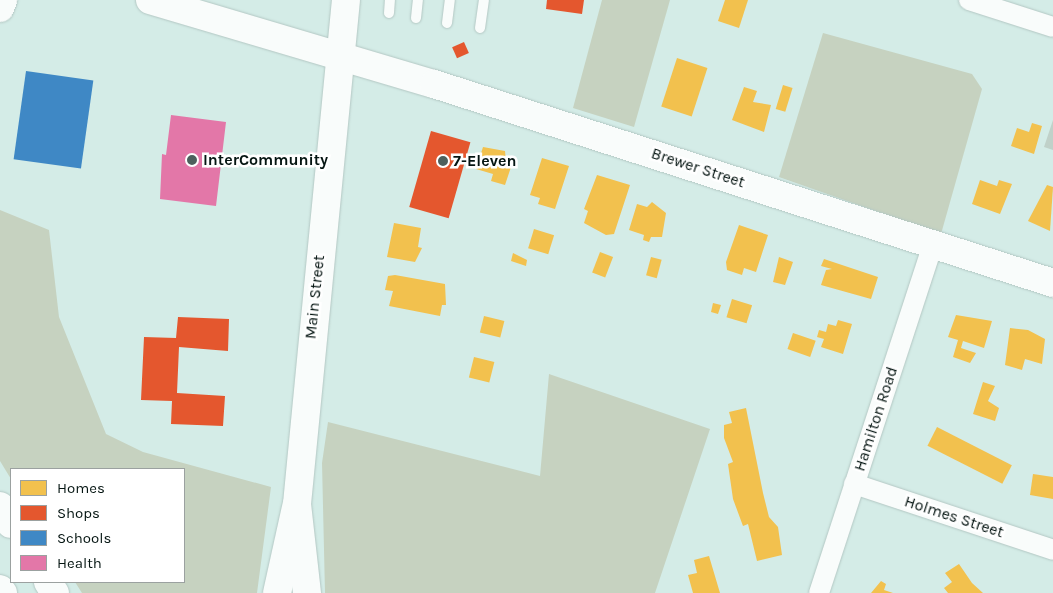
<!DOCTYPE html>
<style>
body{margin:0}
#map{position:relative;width:1053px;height:593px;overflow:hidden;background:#d4ece7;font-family:Karla,sans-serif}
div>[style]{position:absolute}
.green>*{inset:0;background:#c6d2c0}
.homes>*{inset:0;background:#f2c14e;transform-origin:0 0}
.shops>*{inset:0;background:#e4572e;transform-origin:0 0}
.schools>*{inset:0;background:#3f88c5;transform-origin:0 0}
.health>*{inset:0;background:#e377a8}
.building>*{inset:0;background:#c0d1c9}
.roads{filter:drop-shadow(0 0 1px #b3c7c3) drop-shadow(0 0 1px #b3c7c3)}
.service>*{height:10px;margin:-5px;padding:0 5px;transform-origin:5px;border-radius:5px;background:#f9fcfb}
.minor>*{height:20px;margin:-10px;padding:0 10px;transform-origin:10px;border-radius:10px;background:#f9fcfb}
.secondary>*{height:28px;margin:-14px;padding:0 14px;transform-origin:14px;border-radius:14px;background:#f9fcfb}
.primary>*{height:28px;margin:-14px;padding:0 14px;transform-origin:14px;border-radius:14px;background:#f9fcfb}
.motorway>*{height:28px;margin:-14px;padding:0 14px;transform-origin:14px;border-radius:14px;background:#f9fcfb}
.dots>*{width:14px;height:14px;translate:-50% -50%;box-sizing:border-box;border:2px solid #fff;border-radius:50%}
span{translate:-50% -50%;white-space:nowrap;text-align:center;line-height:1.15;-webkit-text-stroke:5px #fff;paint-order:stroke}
.poi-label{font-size:16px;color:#051512;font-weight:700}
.left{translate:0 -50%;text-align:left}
.street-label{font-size:16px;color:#051512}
.legend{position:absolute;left:10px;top:468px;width:175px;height:115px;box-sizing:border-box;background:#fff;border:1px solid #9ba1a0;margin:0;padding:6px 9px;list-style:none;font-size:15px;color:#051512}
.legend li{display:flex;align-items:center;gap:10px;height:25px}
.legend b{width:25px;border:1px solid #9ba1a0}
</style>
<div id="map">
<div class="green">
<div style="clip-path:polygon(602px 0,670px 0,634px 127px,573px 108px)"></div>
<div style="clip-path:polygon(823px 33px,972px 74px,982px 89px,941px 234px,779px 177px)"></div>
<div style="clip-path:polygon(0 210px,49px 230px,59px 317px,106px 434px,143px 452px,271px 487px,257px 593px,82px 593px,75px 582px,184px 582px,184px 469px,11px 469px,11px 479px,0 461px)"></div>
<div style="clip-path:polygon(549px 374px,710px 429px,655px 593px,325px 593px,322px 463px,328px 422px,540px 476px)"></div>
</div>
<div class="homes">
<div style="clip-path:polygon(725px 0,748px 0,739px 28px,718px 21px)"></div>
<div style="left:677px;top:58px;width:32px;height:51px;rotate:18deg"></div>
<div style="left:783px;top:85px;width:10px;height:25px;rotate:17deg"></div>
<div style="clip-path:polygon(744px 87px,757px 91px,753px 102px,771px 105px,764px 132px,732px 120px)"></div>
<div style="clip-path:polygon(1032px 123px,1042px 126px,1034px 154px,1011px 146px,1017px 128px,1029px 132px)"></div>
<div style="clip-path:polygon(483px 147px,505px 151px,506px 161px,512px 164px,505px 185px,491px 181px,493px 174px,476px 169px)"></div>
<div style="clip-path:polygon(542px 158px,569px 166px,555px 209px,538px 204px,540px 198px,530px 195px)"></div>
<div style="clip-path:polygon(597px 175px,630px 185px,614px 234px,606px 235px,584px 223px,588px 211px,584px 209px)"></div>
<div style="clip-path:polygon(980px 180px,997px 186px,999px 180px,1012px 184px,1000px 214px,972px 204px)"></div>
<div style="clip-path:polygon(1047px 185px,1053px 187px,1050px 231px,1028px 221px)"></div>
<div style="clip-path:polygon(652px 202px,666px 213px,662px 237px,651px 237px,649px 242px,643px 240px,644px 235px,629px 230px,637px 204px,647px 207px)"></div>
<div style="clip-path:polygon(394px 223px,421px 228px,418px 247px,422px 248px,415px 262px,387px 257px)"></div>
<div style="clip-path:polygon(739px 225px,768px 235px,756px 272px,744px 268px,742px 275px,727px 270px,726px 262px)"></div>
<div style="left:534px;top:229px;width:21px;height:20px;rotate:17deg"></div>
<div style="left:600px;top:252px;width:14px;height:22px;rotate:21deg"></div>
<div style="clip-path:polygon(513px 253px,527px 260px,526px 266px,511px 261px)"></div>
<div style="left:651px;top:257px;width:11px;height:19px;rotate:15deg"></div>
<div style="clip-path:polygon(779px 257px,793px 262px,785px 285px,773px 282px)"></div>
<div style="clip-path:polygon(824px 259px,878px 277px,871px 299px,821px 285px,826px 270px,832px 269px,821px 266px)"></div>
<div style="clip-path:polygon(395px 275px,445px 284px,446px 305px,442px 305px,440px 316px,389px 306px,393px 291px,385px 290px,388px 276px)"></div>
<div style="left:732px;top:299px;width:21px;height:19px;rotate:17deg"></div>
<div style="clip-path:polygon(713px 303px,721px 305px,718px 314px,711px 312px)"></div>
<div style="clip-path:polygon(956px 315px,992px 321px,984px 348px,963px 341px,961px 348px,976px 353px,970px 363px,953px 357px,958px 340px,948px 337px)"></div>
<div style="left:484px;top:316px;width:21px;height:17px;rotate:14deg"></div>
<div style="clip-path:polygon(838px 320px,852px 324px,843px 354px,821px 347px,824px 339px,817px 337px,819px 330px,826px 332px,828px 324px,836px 326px)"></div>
<div style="clip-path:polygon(1010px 328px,1028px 330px,1045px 339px,1042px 364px,1025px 359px,1022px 370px,1005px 365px)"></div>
<div style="left:793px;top:333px;width:24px;height:17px;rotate:19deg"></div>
<div style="left:474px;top:357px;width:21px;height:21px;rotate:14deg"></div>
<div style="clip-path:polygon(983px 382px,995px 386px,988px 401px,999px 408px,995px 421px,973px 414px)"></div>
<div style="clip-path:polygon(746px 408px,763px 493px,769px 517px,778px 527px,782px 555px,757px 561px,748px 524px,743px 526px,733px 499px,728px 464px,733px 462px,724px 438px,724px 425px,732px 423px,729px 412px)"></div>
<div style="left:937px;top:427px;width:84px;height:21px;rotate:27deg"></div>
<div style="clip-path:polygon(1033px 474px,1053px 477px,1053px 499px,1030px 495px)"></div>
<div style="clip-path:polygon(709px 556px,720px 593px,693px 593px,688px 575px,697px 573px,694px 560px)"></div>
<div style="clip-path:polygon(959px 564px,972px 583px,983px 593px,948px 593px,944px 588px,952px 582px,945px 573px)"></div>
<div style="clip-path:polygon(881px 581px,886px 584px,884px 590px,893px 593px,871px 593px)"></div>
</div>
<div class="shops">
<div style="clip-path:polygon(547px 0,584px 0,582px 14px,546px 9px)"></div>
<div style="left:464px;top:42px;width:12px;height:13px;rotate:66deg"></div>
<div style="left:431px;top:131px;width:41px;height:79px;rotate:16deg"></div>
<div style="clip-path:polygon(178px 317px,229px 319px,228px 351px,179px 347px,177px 393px,225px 396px,223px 426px,171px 424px,172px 401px,141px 400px,144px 337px,176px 338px)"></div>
</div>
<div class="schools">
<div style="left:26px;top:71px;width:68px;height:89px;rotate:8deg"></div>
</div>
<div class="health">
<div style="clip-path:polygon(171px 115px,226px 122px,216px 206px,160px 199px,162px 154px,166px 155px)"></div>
</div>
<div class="building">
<div style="clip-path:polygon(1053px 120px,1053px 150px,1044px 147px)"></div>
</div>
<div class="roads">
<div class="service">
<div style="left:389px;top:13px;width:13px;rotate:-86deg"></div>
<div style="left:416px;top:18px;width:18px;rotate:-84deg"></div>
<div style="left:447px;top:23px;width:23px;rotate:-83deg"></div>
<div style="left:480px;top:28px;width:28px;rotate:-82deg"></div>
</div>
<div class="minor">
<div style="left:969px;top:0;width:88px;rotate:17.8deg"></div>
<div style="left:854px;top:484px;width:210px;rotate:18.3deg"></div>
<div style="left:819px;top:593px;width:366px;rotate:-71.9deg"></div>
</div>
<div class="secondary">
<div style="left:150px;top:0;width:296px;rotate:16.5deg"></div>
<div style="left:434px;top:84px;width:650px;rotate:17.82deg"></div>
<div style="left:277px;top:593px;width:88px;rotate:-77.5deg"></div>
</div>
<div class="primary">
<div style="left:0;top:8px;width:9px;rotate:-69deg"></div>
<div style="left:297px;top:504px;width:506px;rotate:-84.45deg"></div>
</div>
<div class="motorway">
<div style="left:297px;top:504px;width:90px;rotate:83.6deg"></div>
<div style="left:0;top:506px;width:21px;rotate:59deg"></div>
<div style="left:48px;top:582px;width:13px;rotate:58deg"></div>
<div style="left:0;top:589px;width:5px;rotate:53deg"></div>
</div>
</div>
<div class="dots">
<div style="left:192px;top:160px;background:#4d605d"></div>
<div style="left:443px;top:161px;background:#4d605d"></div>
</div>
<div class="poi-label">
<span class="left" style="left:203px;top:160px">InterCommunity</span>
<span class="left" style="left:453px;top:161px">7-Eleven</span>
</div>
<div class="street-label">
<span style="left:698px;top:168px;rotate:18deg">Brewer Street</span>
<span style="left:315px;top:297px;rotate:-84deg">Main Street</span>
<span style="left:876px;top:419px;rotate:-72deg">Hamilton Road</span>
<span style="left:954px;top:517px;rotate:18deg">Holmes Street</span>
</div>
<ul class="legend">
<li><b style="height:14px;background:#f2c14e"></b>Homes</li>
<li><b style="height:14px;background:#e4572e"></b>Shops</li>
<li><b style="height:14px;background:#3f88c5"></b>Schools</li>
<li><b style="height:14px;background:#e377a8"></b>Health</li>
</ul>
</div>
